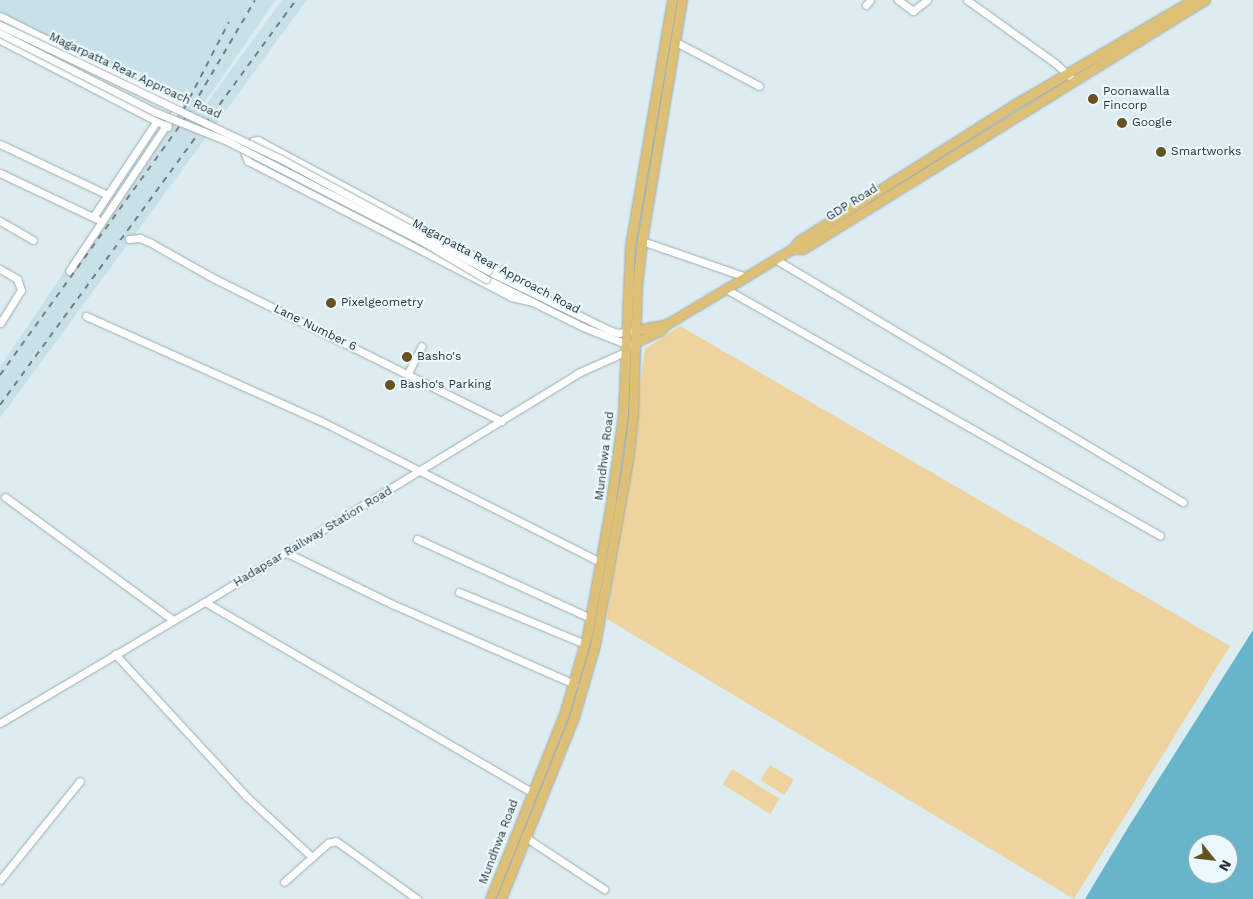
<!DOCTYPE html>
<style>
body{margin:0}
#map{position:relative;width:1253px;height:899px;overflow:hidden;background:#dcecf1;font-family:"Work Sans",sans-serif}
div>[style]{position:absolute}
.built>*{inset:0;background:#c8e0e8}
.green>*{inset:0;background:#eed39e;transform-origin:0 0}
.water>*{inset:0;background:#68b4ca}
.roads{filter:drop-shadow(0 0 1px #9cabaf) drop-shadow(0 0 1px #9cabaf)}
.minor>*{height:7px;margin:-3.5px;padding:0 3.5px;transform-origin:3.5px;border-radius:3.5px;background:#fff}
.major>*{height:9px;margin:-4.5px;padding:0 4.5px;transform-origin:4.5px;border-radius:4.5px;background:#ddc075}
.rail>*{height:2px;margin-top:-1px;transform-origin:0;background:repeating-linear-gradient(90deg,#737d80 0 6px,transparent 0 12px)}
.bridges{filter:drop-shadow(0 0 1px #9cabaf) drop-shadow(0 0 1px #9cabaf)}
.minor-bridge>*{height:7px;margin:-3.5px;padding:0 3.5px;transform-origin:3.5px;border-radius:3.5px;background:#fff}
.dots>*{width:14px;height:14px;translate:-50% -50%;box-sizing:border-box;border:2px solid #e9f9fe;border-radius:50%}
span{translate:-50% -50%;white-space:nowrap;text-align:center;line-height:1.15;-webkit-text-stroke:4.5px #e9f9fe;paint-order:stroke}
.street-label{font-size:12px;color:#2c3334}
.poi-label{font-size:12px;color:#2c3334}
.left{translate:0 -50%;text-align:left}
.north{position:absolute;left:1188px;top:834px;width:50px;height:50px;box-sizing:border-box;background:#e9f9fe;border:1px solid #9daaad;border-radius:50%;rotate:119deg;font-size:14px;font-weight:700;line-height:20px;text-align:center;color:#2c3334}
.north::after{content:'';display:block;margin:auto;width:18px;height:22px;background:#685222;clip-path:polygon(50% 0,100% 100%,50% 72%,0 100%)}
</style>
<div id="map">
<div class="built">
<div style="clip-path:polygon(0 0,276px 0,197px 113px,199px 114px,282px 0,307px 0,0 418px,0 367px,170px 115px,178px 113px,183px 106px,191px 110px,0 12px)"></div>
</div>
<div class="green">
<div style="clip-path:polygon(680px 326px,1230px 646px,1074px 899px,607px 619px,645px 349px)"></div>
<div style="left:770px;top:765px;width:28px;height:18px;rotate:32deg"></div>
<div style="left:732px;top:769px;width:28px;height:18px;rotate:32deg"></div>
<div style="left:756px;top:784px;width:28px;height:18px;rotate:32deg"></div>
</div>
<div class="water">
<div style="clip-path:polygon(evenodd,1253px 630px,1253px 899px,1085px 899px,1129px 826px,1253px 630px,1198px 844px,1228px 844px,1228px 874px,1198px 874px,1198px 844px)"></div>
</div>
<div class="roads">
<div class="minor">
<div style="left:898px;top:0;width:19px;rotate:36deg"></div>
<div style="left:913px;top:11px;width:18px;rotate:-38deg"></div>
<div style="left:967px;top:0;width:108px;rotate:35.6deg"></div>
<div style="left:1055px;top:63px;width:25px;rotate:42deg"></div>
<div style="left:866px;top:5px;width:6px;rotate:-51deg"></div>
<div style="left:0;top:16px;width:200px;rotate:26.7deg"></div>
<div style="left:179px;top:106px;width:198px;rotate:123.7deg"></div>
<div style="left:0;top:40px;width:189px;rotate:27.4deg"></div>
<div style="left:676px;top:42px;width:94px;rotate:27.9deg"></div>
<div style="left:0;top:144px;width:119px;rotate:25.3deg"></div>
<div style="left:0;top:173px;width:107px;rotate:25.4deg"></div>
<div style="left:93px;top:217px;width:114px;rotate:-56.4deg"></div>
<div style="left:0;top:221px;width:38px;rotate:30deg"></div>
<div style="left:129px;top:239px;width:11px;rotate:-5deg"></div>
<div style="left:140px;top:238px;width:12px;rotate:24deg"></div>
<div style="left:151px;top:243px;width:71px;rotate:29.4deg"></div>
<div style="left:213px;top:278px;width:322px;rotate:26.4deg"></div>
<div style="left:642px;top:241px;width:110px;rotate:19.1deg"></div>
<div style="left:775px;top:259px;width:475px;rotate:30.8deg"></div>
<div style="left:0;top:269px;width:20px;rotate:30deg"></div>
<div style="left:17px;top:279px;width:12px;rotate:70deg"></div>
<div style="left:21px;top:290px;width:39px;rotate:122deg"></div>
<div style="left:488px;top:271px;width:135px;rotate:26deg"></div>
<div style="left:609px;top:330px;width:9px;rotate:18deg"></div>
<div style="left:618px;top:333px;width:13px;rotate:-9deg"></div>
<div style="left:486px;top:279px;width:108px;rotate:26.3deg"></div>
<div style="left:583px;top:327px;width:49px;rotate:21.4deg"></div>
<div style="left:519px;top:286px;width:39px;rotate:-144deg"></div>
<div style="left:487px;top:263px;width:260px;rotate:-151.8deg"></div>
<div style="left:258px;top:140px;width:5px;rotate:169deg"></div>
<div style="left:253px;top:141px;width:15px;rotate:122deg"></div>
<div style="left:245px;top:154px;width:8px;rotate:67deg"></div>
<div style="left:248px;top:161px;width:296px;rotate:27.3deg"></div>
<div style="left:511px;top:297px;width:23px;rotate:13deg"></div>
<div style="left:726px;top:289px;width:499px;rotate:29.6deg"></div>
<div style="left:86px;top:316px;width:257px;rotate:24.1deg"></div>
<div style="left:321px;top:421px;width:313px;rotate:26.8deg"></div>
<div style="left:408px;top:373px;width:30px;rotate:-63deg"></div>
<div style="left:5px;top:497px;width:208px;rotate:36.2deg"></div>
<div style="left:417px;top:539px;width:190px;rotate:24.5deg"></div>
<div style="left:285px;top:552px;width:119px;rotate:25.9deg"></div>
<div style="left:392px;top:604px;width:199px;rotate:23.7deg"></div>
<div style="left:459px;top:592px;width:136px;rotate:22.4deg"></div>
<div style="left:205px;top:602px;width:378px;rotate:30.2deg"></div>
<div style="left:115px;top:654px;width:196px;rotate:47.3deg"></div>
<div style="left:248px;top:798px;width:87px;rotate:42.7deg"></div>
<div style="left:0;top:723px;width:238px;rotate:-30.6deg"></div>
<div style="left:205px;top:602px;width:438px;rotate:-31.5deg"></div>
<div style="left:578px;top:373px;width:51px;rotate:-24.1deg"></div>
<div style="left:525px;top:837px;width:95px;rotate:33.4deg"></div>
<div style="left:0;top:880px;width:127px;rotate:-51.1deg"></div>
<div style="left:284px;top:882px;width:59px;rotate:-41.6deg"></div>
<div style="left:328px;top:843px;width:8px;rotate:-14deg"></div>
<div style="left:336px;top:841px;width:100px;rotate:35.6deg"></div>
</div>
<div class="major">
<div style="left:792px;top:249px;width:11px"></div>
<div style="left:803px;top:249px;width:473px;rotate:-31.8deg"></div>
<div style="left:636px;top:330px;width:32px;rotate:-11deg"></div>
<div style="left:636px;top:342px;width:26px;rotate:-25deg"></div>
<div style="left:660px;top:331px;width:10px;rotate:-45deg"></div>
<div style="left:667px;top:324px;width:146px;rotate:-31deg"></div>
<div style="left:792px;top:249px;width:11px;rotate:-49deg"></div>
<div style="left:799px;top:241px;width:262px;rotate:-32.4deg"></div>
<div style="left:1020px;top:101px;width:199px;rotate:-30.4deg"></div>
<div style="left:490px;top:899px;width:199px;rotate:-68.2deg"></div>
<div style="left:564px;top:714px;width:81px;rotate:-73.6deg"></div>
<div style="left:587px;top:636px;width:130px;rotate:-79.8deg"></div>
<div style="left:610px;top:508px;width:95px;rotate:-82.1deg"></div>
<div style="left:623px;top:414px;width:168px;rotate:-87.6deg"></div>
<div style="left:630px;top:246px;width:250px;rotate:-80.3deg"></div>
<div style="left:501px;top:899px;width:196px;rotate:-68.1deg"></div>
<div style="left:574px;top:717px;width:75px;rotate:-73.7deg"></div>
<div style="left:595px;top:645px;width:188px;rotate:-79.9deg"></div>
<div style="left:628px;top:460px;width:45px;rotate:-83.7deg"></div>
<div style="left:633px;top:415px;width:128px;rotate:-88.2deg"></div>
<div style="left:637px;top:287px;width:46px;rotate:-83.8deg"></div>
<div style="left:642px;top:241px;width:244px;rotate:-80.6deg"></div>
</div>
</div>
<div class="rail">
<div style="left:184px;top:109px;width:98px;rotate:-62.7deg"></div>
<div style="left:0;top:375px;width:319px;rotate:-54.2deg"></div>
<div style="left:187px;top:116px;width:134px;rotate:-59.6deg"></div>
<div style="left:0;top:405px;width:502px;rotate:-53.84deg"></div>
</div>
<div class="bridges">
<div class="minor-bridge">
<div style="left:0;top:25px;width:311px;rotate:25.5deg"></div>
<div style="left:281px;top:159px;width:235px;rotate:28.4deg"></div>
<div style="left:0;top:33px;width:174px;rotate:27deg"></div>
<div style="left:155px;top:112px;width:78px;rotate:21.9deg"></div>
<div style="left:227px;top:141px;width:217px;rotate:27.2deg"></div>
<div style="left:420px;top:240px;width:77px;rotate:30.6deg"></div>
</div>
</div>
<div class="dots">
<div style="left:1093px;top:99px;background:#685222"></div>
<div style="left:1122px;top:123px;background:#685222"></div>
<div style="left:1161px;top:152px;background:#685222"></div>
<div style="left:331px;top:303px;background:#685222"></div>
<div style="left:407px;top:357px;background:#685222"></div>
<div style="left:390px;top:385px;background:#685222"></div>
</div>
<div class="street-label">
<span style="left:135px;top:76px;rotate:25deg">Magarpatta Rear Approach Road</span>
<span style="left:852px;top:203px;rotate:-32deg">GDP Road</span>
<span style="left:496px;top:267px;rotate:28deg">Magarpatta Rear Approach Road</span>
<span style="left:315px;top:328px;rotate:26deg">Lane Number 6</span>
<span style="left:605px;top:456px;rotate:-83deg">Mundhwa Road</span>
<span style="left:313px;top:537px;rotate:-31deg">Hadapsar Railway Station Road</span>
<span style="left:499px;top:842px;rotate:-69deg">Mundhwa Road</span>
</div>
<div class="poi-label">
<span class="left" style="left:1103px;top:99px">Poonawalla<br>Fincorp</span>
<span class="left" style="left:1132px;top:123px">Google</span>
<span class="left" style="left:1171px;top:152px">Smartworks</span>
<span class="left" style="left:341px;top:303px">Pixelgeometry</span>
<span class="left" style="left:417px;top:357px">Basho's</span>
<span class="left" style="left:400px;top:385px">Basho's Parking</span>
</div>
<div class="north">N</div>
</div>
